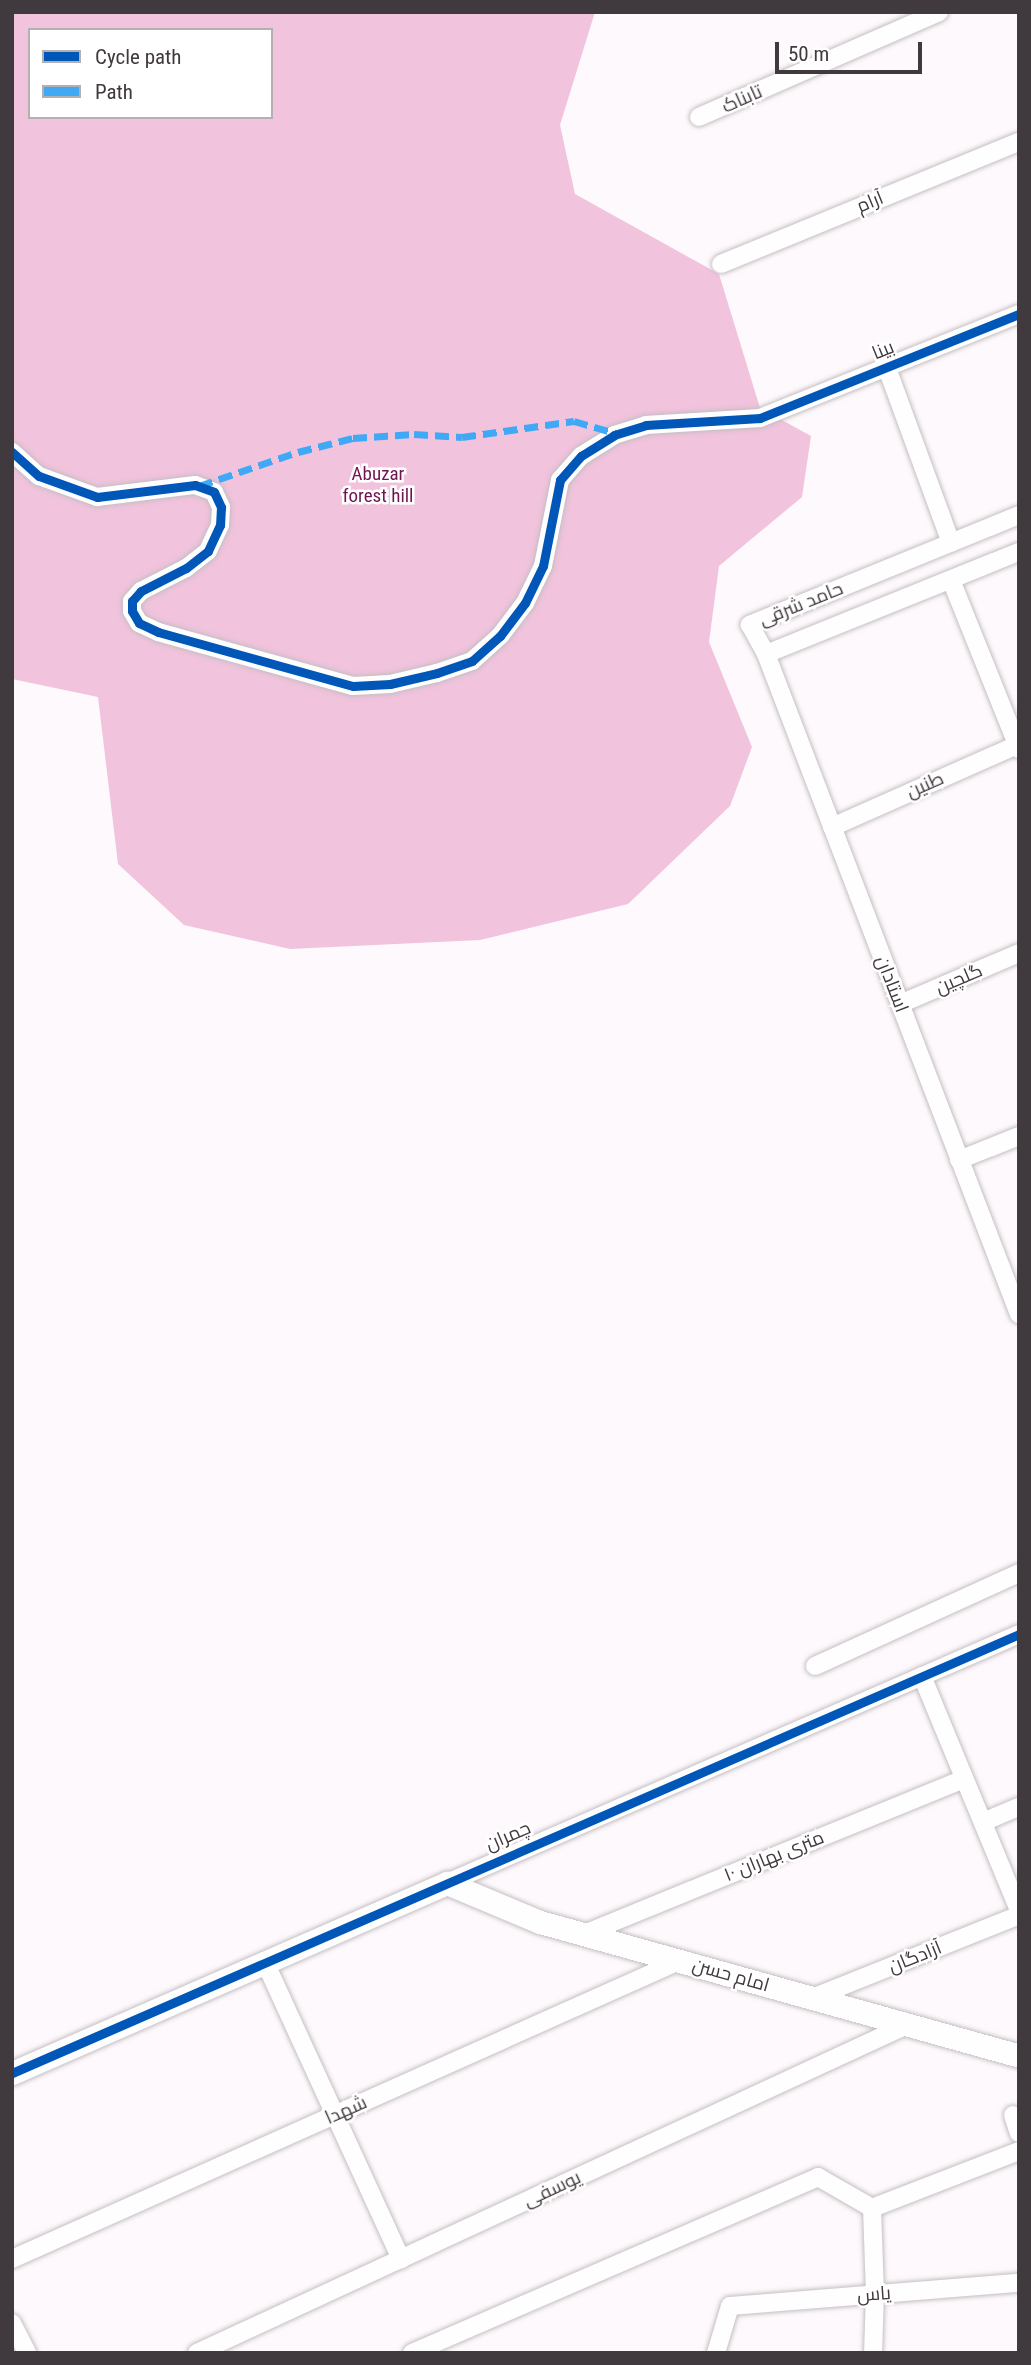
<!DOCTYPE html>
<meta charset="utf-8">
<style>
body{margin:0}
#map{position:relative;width:1031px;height:2365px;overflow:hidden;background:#fef9fc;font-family:"Roboto Condensed",Cairo,sans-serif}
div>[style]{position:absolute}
.forest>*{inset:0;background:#f1c3dd}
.roads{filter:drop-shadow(0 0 2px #c4bfc2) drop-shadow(0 0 2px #c4bfc2)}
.minor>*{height:18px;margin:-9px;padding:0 9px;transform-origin:9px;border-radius:9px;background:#fffeff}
.tertiary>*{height:23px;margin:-11.5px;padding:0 11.5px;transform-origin:11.5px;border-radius:11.5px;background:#fffeff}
.quiet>*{height:7px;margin-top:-3.5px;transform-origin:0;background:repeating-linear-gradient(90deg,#3fa9f5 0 14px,transparent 0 21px)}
.cycleway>*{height:9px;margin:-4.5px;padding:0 4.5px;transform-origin:4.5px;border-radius:4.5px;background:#0057b8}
span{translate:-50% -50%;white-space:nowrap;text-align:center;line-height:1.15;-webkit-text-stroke:5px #fff;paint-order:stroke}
.street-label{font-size:19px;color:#40393d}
.park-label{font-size:19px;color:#711451}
.frame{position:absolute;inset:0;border:14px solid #40393d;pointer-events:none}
.legend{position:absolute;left:28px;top:28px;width:245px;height:91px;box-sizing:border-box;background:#fff;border:2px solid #b3b0b1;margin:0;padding:9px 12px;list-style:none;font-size:21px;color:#40393d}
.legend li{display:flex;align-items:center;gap:14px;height:35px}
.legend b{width:35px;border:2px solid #b3b0b1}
.scale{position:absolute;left:775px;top:42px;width:147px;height:32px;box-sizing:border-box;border:4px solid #40393d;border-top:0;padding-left:9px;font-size:21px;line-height:24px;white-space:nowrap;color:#40393d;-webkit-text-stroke:5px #fff;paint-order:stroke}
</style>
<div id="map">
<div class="forest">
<div style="clip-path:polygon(evenodd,12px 12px,595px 12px,560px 125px,575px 194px,719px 274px,760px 408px,811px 436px,802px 497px,719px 566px,709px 642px,752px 747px,730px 806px,628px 904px,480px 940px,290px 949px,184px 925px,118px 864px,98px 697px,12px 679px,12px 12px,30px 30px,271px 30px,271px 117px,30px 117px,30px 30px)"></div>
</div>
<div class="roads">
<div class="minor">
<div style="left:699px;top:117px;width:262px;rotate:-23.6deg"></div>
<div style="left:721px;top:264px;width:322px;rotate:-22.3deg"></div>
<div style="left:887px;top:368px;width:186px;rotate:69.9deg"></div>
<div style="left:12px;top:452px;width:36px;rotate:42deg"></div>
<div style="left:39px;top:476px;width:62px;rotate:19.9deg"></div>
<div style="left:97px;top:497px;width:99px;rotate:-7deg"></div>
<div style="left:195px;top:485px;width:20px;rotate:20deg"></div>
<div style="left:214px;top:492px;width:17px;rotate:65deg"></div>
<div style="left:221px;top:507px;width:18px;rotate:93deg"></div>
<div style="left:220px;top:525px;width:29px;rotate:115deg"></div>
<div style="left:208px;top:551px;width:28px;rotate:142deg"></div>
<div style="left:186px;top:568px;width:51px;rotate:152.9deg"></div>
<div style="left:141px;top:591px;width:13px;rotate:132deg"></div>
<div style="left:132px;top:601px;width:10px;rotate:90deg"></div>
<div style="left:132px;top:611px;width:14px;rotate:60deg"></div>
<div style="left:139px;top:623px;width:21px;rotate:25deg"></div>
<div style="left:158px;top:632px;width:202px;rotate:15.5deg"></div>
<div style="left:353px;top:686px;width:37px;rotate:-3deg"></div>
<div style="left:390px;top:684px;width:48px;rotate:-13.2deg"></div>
<div style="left:437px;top:673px;width:37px;rotate:-19deg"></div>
<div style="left:472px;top:661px;width:38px;rotate:-42deg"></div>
<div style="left:500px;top:636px;width:41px;rotate:-52.9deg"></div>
<div style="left:525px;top:603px;width:41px;rotate:-64.1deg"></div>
<div style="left:543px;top:566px;width:88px;rotate:-78.8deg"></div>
<div style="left:560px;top:480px;width:32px;rotate:-49deg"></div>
<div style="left:581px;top:456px;width:39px;rotate:-32deg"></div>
<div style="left:614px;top:435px;width:34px;rotate:-17deg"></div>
<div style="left:646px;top:425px;width:114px;rotate:-3.5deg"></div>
<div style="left:760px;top:418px;width:279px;rotate:-21.9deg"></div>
<div style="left:1019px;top:515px;width:291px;rotate:157.8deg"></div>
<div style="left:750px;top:625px;width:33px;rotate:61deg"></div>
<div style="left:766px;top:654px;width:707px;rotate:69.03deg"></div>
<div style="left:951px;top:580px;width:182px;rotate:68.1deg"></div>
<div style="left:766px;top:654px;width:273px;rotate:-22deg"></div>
<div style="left:832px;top:827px;width:205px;rotate:-23.9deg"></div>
<div style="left:900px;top:1004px;width:129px;rotate:-23.2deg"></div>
<div style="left:959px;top:1160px;width:65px;rotate:-21.8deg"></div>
<div style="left:815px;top:1666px;width:224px;rotate:-24.5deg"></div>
<div style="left:922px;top:1676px;width:253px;rotate:67.5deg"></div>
<div style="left:983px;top:1822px;width:39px;rotate:-23deg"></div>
<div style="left:447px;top:1883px;width:624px;rotate:-23.52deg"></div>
<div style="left:584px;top:1934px;width:410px;rotate:-22.2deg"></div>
<div style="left:265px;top:1962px;width:327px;rotate:65.4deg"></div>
<div style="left:812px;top:1998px;width:223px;rotate:-21.8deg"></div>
<div style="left:1013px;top:2115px;width:19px;rotate:72deg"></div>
<div style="left:872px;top:2208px;width:86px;rotate:88deg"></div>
<div style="left:875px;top:2294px;width:59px;rotate:91.9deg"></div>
<div style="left:12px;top:2259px;width:731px;rotate:-24.07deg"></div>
<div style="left:12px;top:2323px;width:34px;rotate:63deg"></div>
<div style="left:197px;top:2353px;width:782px;rotate:-24.8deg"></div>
<div style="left:412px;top:2353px;width:443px;rotate:-23.4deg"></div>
<div style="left:818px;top:2177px;width:62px;rotate:29.9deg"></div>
<div style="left:872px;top:2208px;width:158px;rotate:-21.2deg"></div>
<div style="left:716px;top:2353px;width:49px;rotate:-73.4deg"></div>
<div style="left:730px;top:2306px;width:290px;rotate:-4.6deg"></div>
</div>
<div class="tertiary">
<div style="left:12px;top:2073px;width:475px;rotate:-23.6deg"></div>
<div style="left:447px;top:1883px;width:101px;rotate:22.8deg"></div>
<div style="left:540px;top:1922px;width:497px;rotate:15.6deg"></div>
</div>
</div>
<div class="quiet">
<div style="left:199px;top:486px;width:105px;rotate:-19deg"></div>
<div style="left:298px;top:452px;width:57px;rotate:-14.3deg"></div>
<div style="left:353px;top:438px;width:61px;rotate:-3.8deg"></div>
<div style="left:414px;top:434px;width:48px;rotate:3.6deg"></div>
<div style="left:462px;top:437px;width:113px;rotate:-8.1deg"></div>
<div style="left:574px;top:421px;width:47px;rotate:16.1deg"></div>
</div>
<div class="cycleway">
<div style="left:12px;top:452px;width:36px;rotate:42deg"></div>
<div style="left:39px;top:476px;width:62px;rotate:19.9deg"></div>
<div style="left:97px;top:497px;width:99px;rotate:-7deg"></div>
<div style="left:195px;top:485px;width:20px;rotate:20deg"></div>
<div style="left:214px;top:492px;width:17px;rotate:65deg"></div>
<div style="left:221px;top:507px;width:18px;rotate:93deg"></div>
<div style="left:220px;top:525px;width:29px;rotate:115deg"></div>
<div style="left:208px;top:551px;width:28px;rotate:142deg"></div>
<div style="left:186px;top:568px;width:51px;rotate:152.9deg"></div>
<div style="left:141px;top:591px;width:13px;rotate:132deg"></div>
<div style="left:132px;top:601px;width:10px;rotate:90deg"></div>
<div style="left:132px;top:611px;width:14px;rotate:60deg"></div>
<div style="left:139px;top:623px;width:21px;rotate:25deg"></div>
<div style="left:158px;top:632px;width:202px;rotate:15.5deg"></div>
<div style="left:353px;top:686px;width:37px;rotate:-3deg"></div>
<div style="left:390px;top:684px;width:48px;rotate:-13.2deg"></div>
<div style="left:437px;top:673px;width:37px;rotate:-19deg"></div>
<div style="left:472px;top:661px;width:38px;rotate:-42deg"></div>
<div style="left:500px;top:636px;width:41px;rotate:-52.9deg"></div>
<div style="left:525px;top:603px;width:41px;rotate:-64.1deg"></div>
<div style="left:543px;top:566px;width:88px;rotate:-78.8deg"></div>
<div style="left:560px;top:480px;width:32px;rotate:-49deg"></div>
<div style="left:581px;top:456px;width:39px;rotate:-32deg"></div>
<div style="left:614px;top:435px;width:34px;rotate:-17deg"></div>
<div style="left:646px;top:425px;width:114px;rotate:-3.5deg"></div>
<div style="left:760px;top:418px;width:279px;rotate:-21.9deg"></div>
<div style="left:12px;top:2073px;width:1099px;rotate:-23.55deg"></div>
</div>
<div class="street-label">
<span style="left:742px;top:99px;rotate:-24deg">تابناک</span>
<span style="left:870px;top:202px;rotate:-22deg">آرام</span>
<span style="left:883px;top:350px;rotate:-22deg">بینا</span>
<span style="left:801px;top:604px;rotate:-22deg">حامد شرقی</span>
<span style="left:925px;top:785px;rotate:-24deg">طنین</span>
<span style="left:959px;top:979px;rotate:-23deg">گلچین</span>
<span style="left:892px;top:984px;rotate:69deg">استادان</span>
<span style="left:508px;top:1836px;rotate:-23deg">چمران</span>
<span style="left:774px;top:1856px;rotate:-22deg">۱۰ متری بهاران</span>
<span style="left:915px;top:1957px;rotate:-22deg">آزادگان</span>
<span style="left:731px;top:1975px;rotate:16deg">امام حسن</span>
<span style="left:346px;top:2110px;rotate:-24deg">شهدا</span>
<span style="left:552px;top:2189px;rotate:-25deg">یوسفی</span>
<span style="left:874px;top:2294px;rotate:-4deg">یاس</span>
</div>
<div class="park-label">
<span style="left:378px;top:485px">Abuzar<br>forest hill</span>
</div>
<div class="frame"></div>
<ul class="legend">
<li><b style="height:9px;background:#0057b8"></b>Cycle path</li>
<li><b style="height:9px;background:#3fa9f5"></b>Path</li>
</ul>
<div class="scale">50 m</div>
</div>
